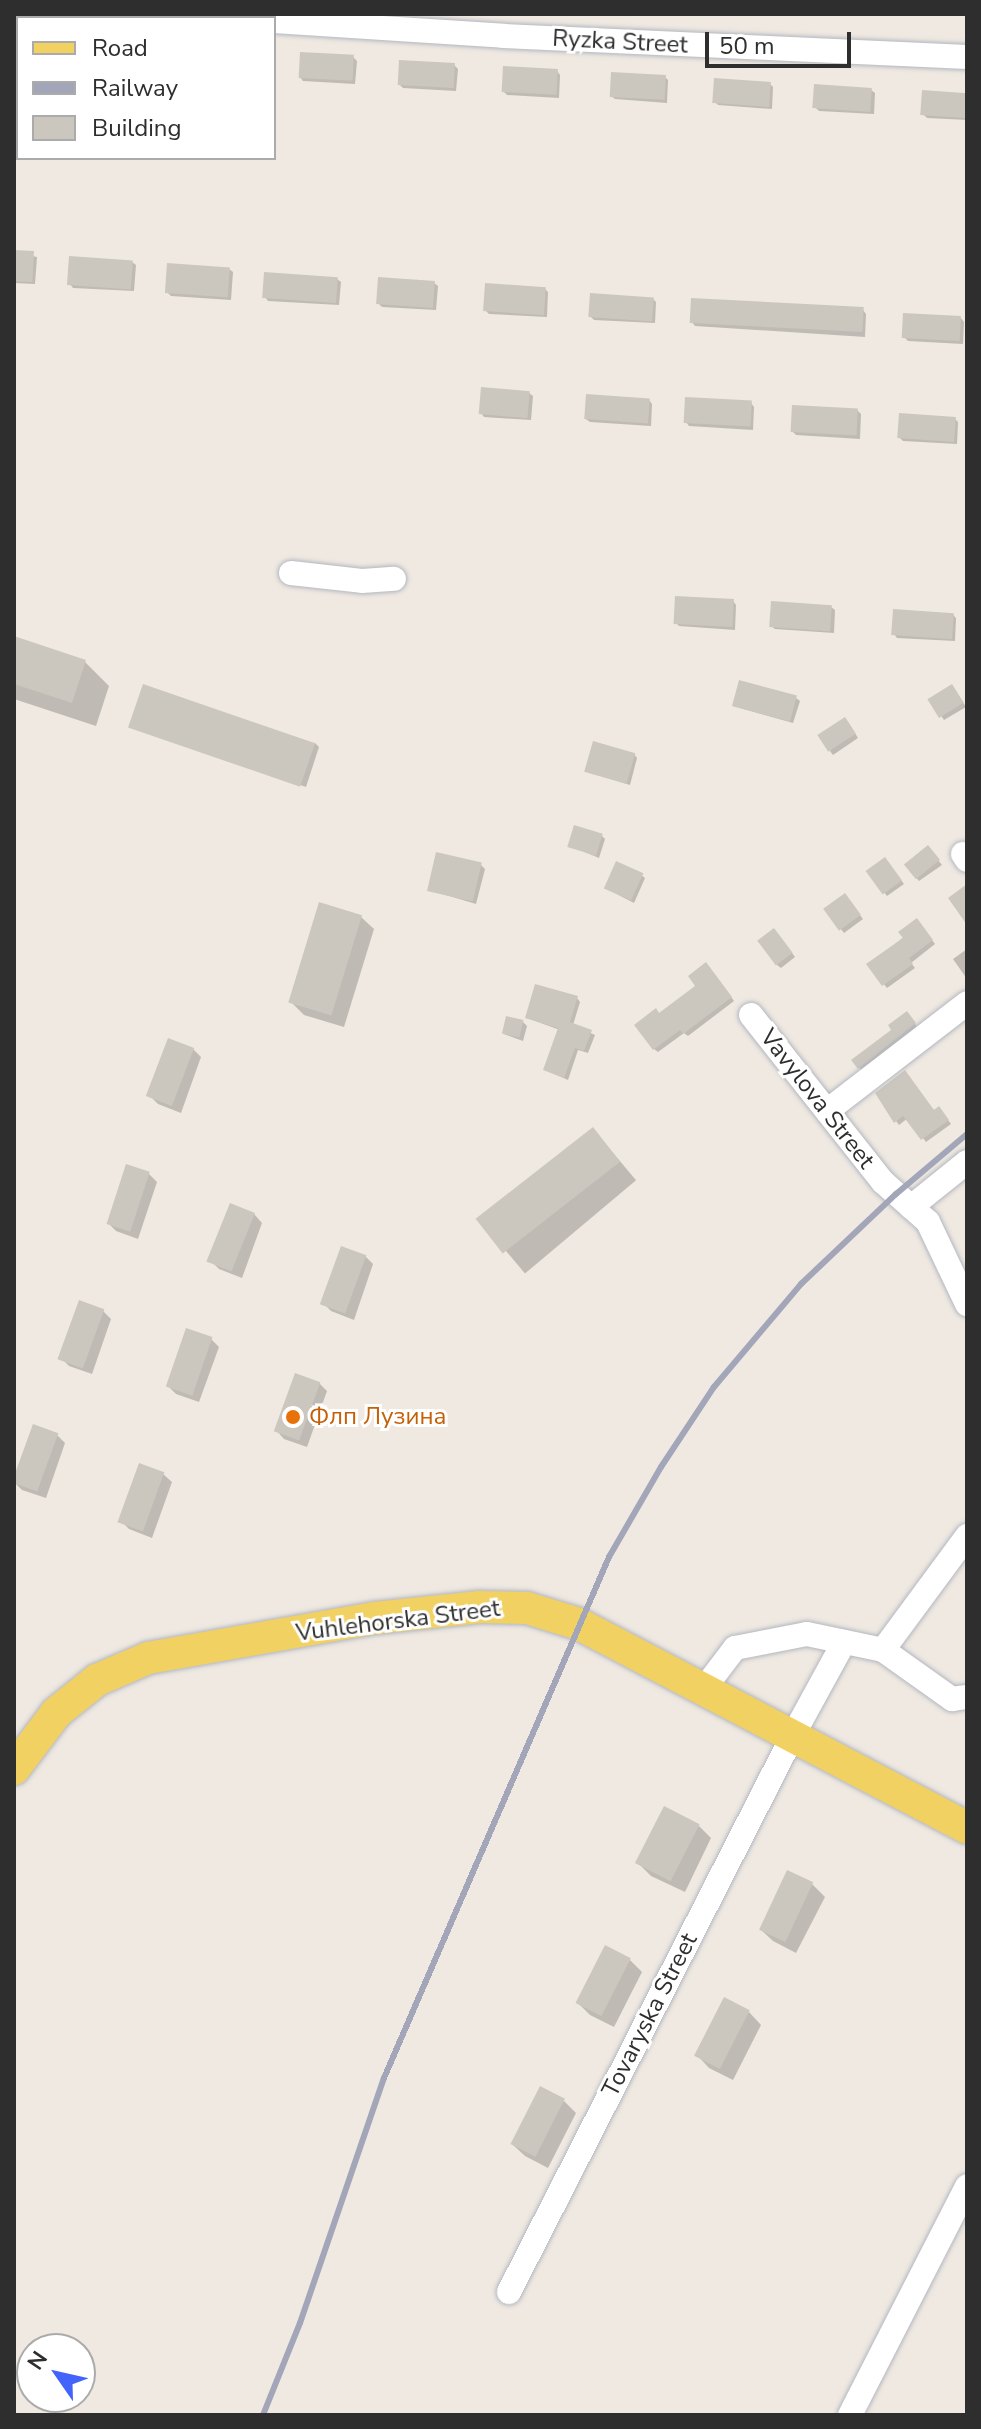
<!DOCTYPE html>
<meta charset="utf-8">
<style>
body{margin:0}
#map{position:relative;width:981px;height:2429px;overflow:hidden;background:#efe9e1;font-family:"Nunito Sans",sans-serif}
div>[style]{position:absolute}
.shadow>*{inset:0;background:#0003;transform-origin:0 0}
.building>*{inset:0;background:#cbc7bf;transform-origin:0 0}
.roads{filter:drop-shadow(0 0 2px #b4b7c1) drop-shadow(0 0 2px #b4b7c1)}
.minor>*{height:24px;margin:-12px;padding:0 12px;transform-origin:12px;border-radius:12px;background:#fff}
.major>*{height:32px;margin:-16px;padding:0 16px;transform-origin:16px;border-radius:16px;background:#f2d163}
.rail>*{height:6px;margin:-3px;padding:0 3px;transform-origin:3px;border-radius:3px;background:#a3a6b8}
.dots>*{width:22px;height:22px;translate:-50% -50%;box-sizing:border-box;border:4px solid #fff;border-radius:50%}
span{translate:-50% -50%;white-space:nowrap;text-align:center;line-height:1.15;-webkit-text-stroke:6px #fff;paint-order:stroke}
.street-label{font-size:24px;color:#2e2e2e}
.food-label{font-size:24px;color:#c56008}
.left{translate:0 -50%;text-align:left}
.frame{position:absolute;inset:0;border:16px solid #2e2e2e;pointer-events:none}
.legend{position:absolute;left:16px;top:16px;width:260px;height:144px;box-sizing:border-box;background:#fff;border:2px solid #ababab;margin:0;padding:10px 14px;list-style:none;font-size:24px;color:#2e2e2e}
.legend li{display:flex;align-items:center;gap:16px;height:40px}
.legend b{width:40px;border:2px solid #ababab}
.north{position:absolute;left:16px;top:2333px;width:80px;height:80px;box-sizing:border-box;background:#fff;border:2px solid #ababab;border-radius:50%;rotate:304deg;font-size:22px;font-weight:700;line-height:32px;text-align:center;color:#2e2e2e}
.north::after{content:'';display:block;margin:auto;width:28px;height:36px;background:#4264fb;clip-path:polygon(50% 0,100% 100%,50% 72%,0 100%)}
.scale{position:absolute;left:705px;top:32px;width:146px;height:36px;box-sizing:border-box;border:4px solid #2e2e2e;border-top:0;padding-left:10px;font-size:24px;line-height:28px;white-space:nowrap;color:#2e2e2e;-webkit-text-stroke:6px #fff;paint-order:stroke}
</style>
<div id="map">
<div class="shadow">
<div style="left:14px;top:38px;width:4px;height:26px;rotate:14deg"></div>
<div style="clip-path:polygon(353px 57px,357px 61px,355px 84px,303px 81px,300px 77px)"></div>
<div style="clip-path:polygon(454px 65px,458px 69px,456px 91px,403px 88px,399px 84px)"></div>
<div style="clip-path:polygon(557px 71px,560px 75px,559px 98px,507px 95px,503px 91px)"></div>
<div style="clip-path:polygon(665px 77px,668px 80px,667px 103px,615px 99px,611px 96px)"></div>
<div style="clip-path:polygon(770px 84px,773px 87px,772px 109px,718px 105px,715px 102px)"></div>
<div style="clip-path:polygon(871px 90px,875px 93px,874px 114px,819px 111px,815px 107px)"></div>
<div style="clip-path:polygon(967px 95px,967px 120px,927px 118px,923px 114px)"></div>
<div style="clip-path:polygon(14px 252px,37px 257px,35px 284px,14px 283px)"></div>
<div style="clip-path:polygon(132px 262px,136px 265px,134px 291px,73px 288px,70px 284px)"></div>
<div style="clip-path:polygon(229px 269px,233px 272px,231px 300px,171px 296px,168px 293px)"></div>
<div style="clip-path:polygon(337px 279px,341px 282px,339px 305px,268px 301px,265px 297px)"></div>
<div style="clip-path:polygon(434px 283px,438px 286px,436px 310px,382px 307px,378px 303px)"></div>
<div style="clip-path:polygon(545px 289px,548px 292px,547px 317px,489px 314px,485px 310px)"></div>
<div style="clip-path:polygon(653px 299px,656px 302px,655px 323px,594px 320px,590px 316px)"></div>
<div style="clip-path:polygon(863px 310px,866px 314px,865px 337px,695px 326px,692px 322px)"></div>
<div style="clip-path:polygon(961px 318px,964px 322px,963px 344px,908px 341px,904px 337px)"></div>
<div style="clip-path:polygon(529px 393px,533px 396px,531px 420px,484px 417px,481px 413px)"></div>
<div style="clip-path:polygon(649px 400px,652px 404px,651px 426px,590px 422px,586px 419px)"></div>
<div style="clip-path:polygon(751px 403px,754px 407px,753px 430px,689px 426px,686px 422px)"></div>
<div style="clip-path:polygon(857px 410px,861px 414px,860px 439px,796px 435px,792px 431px)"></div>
<div style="clip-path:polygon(955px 419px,958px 422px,957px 444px,903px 441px,899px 437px)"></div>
<div style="clip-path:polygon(733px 601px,736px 605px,735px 630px,679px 626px,676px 623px)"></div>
<div style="clip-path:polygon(831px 607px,835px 610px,834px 633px,775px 629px,771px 626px)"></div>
<div style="clip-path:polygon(953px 615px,956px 618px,955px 641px,897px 638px,894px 634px)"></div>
<div style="clip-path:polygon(14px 638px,85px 662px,109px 686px,96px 726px,14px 699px)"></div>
<div style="clip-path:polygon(955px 690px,966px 707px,944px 720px,930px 700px)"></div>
<div style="clip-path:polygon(796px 698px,800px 701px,793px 723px,733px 706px)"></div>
<div style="clip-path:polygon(848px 722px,858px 738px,833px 755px,830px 751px)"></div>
<div style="clip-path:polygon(131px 727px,315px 743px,319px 747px,306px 787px)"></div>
<div style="clip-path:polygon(634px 754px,637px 758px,630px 785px,587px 771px)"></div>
<div style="clip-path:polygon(602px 836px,605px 839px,599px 858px,570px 846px)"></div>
<div style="clip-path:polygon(931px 851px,942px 865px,919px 881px,905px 864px)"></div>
<div style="clip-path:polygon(888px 863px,904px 884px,887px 896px,884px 892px)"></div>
<div style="clip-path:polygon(481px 865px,485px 869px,476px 904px,429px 890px)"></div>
<div style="clip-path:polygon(641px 875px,645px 878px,634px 903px,605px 888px)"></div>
<div style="clip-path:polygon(848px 899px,863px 919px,844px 933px,826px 910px)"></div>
<div style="clip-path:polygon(361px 917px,374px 929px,344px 1027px,304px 1015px,291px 1002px)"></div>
<div style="clip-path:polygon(920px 924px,935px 944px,911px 963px,915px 968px,887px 988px,869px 965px)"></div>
<div style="clip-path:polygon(778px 934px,795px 957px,781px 968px,777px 965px)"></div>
<div style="clip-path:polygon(967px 949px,967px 979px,953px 959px)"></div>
<div style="clip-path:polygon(710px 968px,734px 1001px,688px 1036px,684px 1033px,658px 1052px,654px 1049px,660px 1015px,698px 987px)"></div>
<div style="clip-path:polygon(577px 998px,580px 1002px,573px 1025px,595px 1035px,588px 1053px,578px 1050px,568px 1080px,545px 1070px,560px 1030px,527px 1018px)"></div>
<div style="clip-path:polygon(910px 1017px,918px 1028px,862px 1071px,859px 1067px)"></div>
<div style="clip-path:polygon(523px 1022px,527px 1026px,523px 1041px,504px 1034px)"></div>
<div style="clip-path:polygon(193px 1049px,201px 1057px,181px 1113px,158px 1104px,150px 1096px)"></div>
<div style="clip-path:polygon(878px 1093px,942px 1112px,951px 1124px,926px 1142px,908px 1118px,899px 1125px,896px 1121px)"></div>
<div style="left:593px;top:1129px;width:67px;height:145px;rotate:50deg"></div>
<div style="clip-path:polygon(149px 1174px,157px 1182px,138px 1239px,116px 1231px,108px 1223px)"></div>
<div style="clip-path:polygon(254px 1214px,262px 1223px,242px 1278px,219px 1269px,211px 1261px)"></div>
<div style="clip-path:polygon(365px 1256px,373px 1264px,354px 1320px,331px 1311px,323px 1303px)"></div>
<div style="clip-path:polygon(80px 1303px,103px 1311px,111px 1319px,92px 1374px,69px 1366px,61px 1358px)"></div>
<div style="clip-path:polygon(211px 1339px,219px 1347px,199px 1402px,176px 1394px,168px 1386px)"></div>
<div style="clip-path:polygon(319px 1383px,327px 1391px,307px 1447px,284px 1439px,276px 1430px)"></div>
<div style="clip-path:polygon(34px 1426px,57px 1435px,65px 1443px,46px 1498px,22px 1490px,14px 1482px)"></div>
<div style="clip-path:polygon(140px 1466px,163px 1474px,172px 1482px,152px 1538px,129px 1529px,121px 1521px)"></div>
<div style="clip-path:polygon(699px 1826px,711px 1838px,685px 1892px,651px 1876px,638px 1863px)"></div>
<div style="clip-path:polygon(788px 1872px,812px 1884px,825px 1897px,796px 1953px,773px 1941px,760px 1929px)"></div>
<div style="clip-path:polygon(630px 1960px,642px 1972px,614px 2027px,590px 2015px,578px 2003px)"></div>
<div style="clip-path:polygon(749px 2012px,761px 2025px,733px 2080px,709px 2068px,697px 2055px)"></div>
<div style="clip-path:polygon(564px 2101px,576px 2113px,548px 2168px,525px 2156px,512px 2144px)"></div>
</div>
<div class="building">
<div style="left:300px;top:52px;width:54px;height:26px;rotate:3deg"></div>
<div style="left:399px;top:60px;width:56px;height:25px;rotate:3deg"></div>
<div style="left:503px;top:66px;width:55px;height:26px;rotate:3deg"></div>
<div style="left:611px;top:72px;width:55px;height:25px;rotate:3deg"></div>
<div style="left:714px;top:78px;width:57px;height:25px;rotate:4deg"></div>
<div style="left:814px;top:84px;width:58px;height:24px;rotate:4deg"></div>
<div style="left:922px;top:90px;width:45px;height:25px;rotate:4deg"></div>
<div style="left:14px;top:250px;width:20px;height:31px;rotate:3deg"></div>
<div style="left:69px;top:256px;width:64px;height:29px;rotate:4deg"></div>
<div style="left:167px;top:263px;width:63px;height:30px;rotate:4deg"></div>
<div style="left:264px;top:272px;width:74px;height:26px;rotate:4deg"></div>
<div style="left:378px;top:277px;width:57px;height:27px;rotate:4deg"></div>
<div style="left:485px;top:283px;width:61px;height:28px;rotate:4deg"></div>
<div style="left:590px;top:293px;width:64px;height:24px;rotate:4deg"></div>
<div style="left:691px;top:298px;width:173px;height:25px;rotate:3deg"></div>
<div style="left:903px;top:313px;width:58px;height:25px;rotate:3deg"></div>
<div style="left:481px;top:387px;width:49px;height:27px;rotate:5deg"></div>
<div style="left:586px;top:394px;width:64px;height:25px;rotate:4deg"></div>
<div style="left:685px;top:397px;width:67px;height:26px;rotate:3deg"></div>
<div style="left:792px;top:405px;width:66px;height:27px;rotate:3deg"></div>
<div style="left:899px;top:413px;width:57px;height:25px;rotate:4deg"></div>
<div style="left:675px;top:596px;width:59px;height:28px;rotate:3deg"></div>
<div style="left:771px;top:601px;width:61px;height:26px;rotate:4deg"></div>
<div style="left:893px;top:609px;width:61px;height:26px;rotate:4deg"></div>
<div style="clip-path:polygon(14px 636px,86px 660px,72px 703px,14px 684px)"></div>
<div style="left:739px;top:680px;width:60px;height:27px;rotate:15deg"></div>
<div style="left:143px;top:684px;width:182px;height:46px;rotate:19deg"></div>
<div style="left:952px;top:684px;width:22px;height:29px;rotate:58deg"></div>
<div style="left:845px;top:717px;width:20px;height:33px;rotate:57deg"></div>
<div style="left:593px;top:741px;width:44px;height:32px;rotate:16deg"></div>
<div style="left:574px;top:825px;width:30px;height:23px;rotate:17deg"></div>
<div style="left:928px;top:845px;width:19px;height:31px;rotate:51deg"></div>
<div style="left:436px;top:852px;width:47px;height:40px;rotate:13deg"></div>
<div style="left:885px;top:857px;width:29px;height:24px;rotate:54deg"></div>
<div style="left:616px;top:861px;width:30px;height:30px;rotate:24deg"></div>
<div style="clip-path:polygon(967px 884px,967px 925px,948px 898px)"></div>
<div style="left:845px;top:893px;width:27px;height:27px;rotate:54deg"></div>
<div style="left:319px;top:902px;width:45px;height:105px;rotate:17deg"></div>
<div style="clip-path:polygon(917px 918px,933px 940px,909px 958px,913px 964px,882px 986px,866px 964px,903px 938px,898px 932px)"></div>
<div style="left:774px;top:928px;width:31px;height:21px;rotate:53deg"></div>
<div style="clip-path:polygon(706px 962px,732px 997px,683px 1034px,680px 1030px,653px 1050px,634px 1025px,656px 1008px,659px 1013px,695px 986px,688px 976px)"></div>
<div style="clip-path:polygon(535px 984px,578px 996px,570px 1022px,592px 1030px,584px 1051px,575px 1048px,564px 1078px,543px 1070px,558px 1028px,525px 1018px)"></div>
<div style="clip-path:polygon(907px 1011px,916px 1023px,858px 1069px,851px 1060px,891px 1030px,888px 1025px)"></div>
<div style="left:506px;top:1016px;width:18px;height:18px;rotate:13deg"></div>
<div style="left:168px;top:1038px;width:28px;height:62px;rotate:21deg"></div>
<div style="clip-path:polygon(905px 1070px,934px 1110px,939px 1106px,949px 1120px,921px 1140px,903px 1116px,894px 1123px,875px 1093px)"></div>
<div style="left:593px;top:1127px;width:44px;height:149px;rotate:52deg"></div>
<div style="left:126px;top:1164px;width:25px;height:63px;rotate:18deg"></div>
<div style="left:230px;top:1203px;width:27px;height:63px;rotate:22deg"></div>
<div style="left:341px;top:1246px;width:27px;height:62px;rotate:20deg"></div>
<div style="left:79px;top:1300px;width:27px;height:63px;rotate:20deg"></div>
<div style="left:186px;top:1328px;width:28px;height:62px;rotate:19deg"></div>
<div style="left:295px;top:1373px;width:27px;height:62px;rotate:20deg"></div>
<div style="left:33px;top:1424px;width:27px;height:62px;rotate:20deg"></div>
<div style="left:139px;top:1463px;width:27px;height:63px;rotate:20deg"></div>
<div style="left:664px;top:1806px;width:40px;height:64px;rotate:27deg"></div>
<div style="left:787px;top:1870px;width:29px;height:66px;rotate:25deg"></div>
<div style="left:605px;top:1945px;width:29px;height:65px;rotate:27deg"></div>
<div style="left:724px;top:1997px;width:29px;height:66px;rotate:27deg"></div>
<div style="left:540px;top:2086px;width:28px;height:65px;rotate:27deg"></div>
</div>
<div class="roads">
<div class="minor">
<div style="left:161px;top:14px;width:61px;rotate:3.8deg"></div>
<div style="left:274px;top:21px;width:230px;rotate:3.7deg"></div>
<div style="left:504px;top:36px;width:463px;rotate:2.6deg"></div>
<div style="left:291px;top:573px;width:71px;rotate:6.4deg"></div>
<div style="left:362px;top:581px;width:32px;rotate:-4deg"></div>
<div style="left:963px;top:854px;width:7px;rotate:56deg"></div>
<div style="left:751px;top:1015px;width:213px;rotate:51.7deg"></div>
<div style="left:883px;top:1182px;width:60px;rotate:41.6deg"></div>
<div style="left:928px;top:1222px;width:91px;rotate:64.6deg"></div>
<div style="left:827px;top:1111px;width:177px;rotate:-37.6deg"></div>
<div style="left:911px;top:1207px;width:72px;rotate:-38.8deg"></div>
<div style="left:883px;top:1650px;width:142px;rotate:-53.6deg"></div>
<div style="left:703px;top:1690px;width:53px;rotate:-52.7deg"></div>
<div style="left:735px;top:1648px;width:73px;rotate:-11deg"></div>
<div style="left:807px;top:1634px;width:78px;rotate:11.9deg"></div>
<div style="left:883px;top:1650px;width:85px;rotate:35.4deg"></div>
<div style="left:952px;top:1699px;width:15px;rotate:-8deg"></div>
<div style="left:509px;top:2292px;width:623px;rotate:-62.98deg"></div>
<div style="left:792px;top:1737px;width:108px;rotate:-61.3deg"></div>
<div style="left:850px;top:2415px;width:257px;rotate:-62.9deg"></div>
</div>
<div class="major">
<div style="left:14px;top:1769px;width:70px;rotate:-53.1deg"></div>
<div style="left:56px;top:1713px;width:53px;rotate:-38.8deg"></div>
<div style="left:97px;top:1680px;width:56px;rotate:-23.3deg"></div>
<div style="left:148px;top:1658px;width:230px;rotate:-10deg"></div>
<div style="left:375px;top:1618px;width:105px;rotate:-6deg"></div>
<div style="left:479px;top:1607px;width:48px;rotate:1.2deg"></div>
<div style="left:527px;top:1608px;width:54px;rotate:17.1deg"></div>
<div style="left:579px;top:1624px;width:438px;rotate:27.7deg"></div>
</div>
</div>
<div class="rail">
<div style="left:263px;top:2415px;width:99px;rotate:-68.1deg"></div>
<div style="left:300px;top:2323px;width:259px;rotate:-71.1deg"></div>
<div style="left:384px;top:2078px;width:568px;rotate:-66.64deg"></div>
<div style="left:609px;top:1557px;width:104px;rotate:-60deg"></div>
<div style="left:661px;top:1467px;width:96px;rotate:-56.5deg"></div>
<div style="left:714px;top:1387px;width:135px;rotate:-49.8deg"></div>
<div style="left:801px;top:1284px;width:131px;rotate:-43.5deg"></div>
<div style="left:896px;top:1194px;width:93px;rotate:-40.2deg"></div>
</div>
<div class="dots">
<div style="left:293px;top:1417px;background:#e8710a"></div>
</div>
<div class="street-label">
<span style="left:620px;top:42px;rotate:3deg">Ryzka Street</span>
<span style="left:817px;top:1099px;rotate:52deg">Vavylova Street</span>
<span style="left:398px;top:1621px;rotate:-7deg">Vuhlehorska Street</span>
<span style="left:650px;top:2015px;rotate:-63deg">Tovaryska Street</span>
</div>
<div class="food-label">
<span class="left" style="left:309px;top:1417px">Флп Лузина</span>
</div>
<div class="frame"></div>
<ul class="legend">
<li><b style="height:10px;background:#f2d163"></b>Road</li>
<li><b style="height:10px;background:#a3a6b8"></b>Railway</li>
<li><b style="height:22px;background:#cbc7bf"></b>Building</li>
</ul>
<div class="north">N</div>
<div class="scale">50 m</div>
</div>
